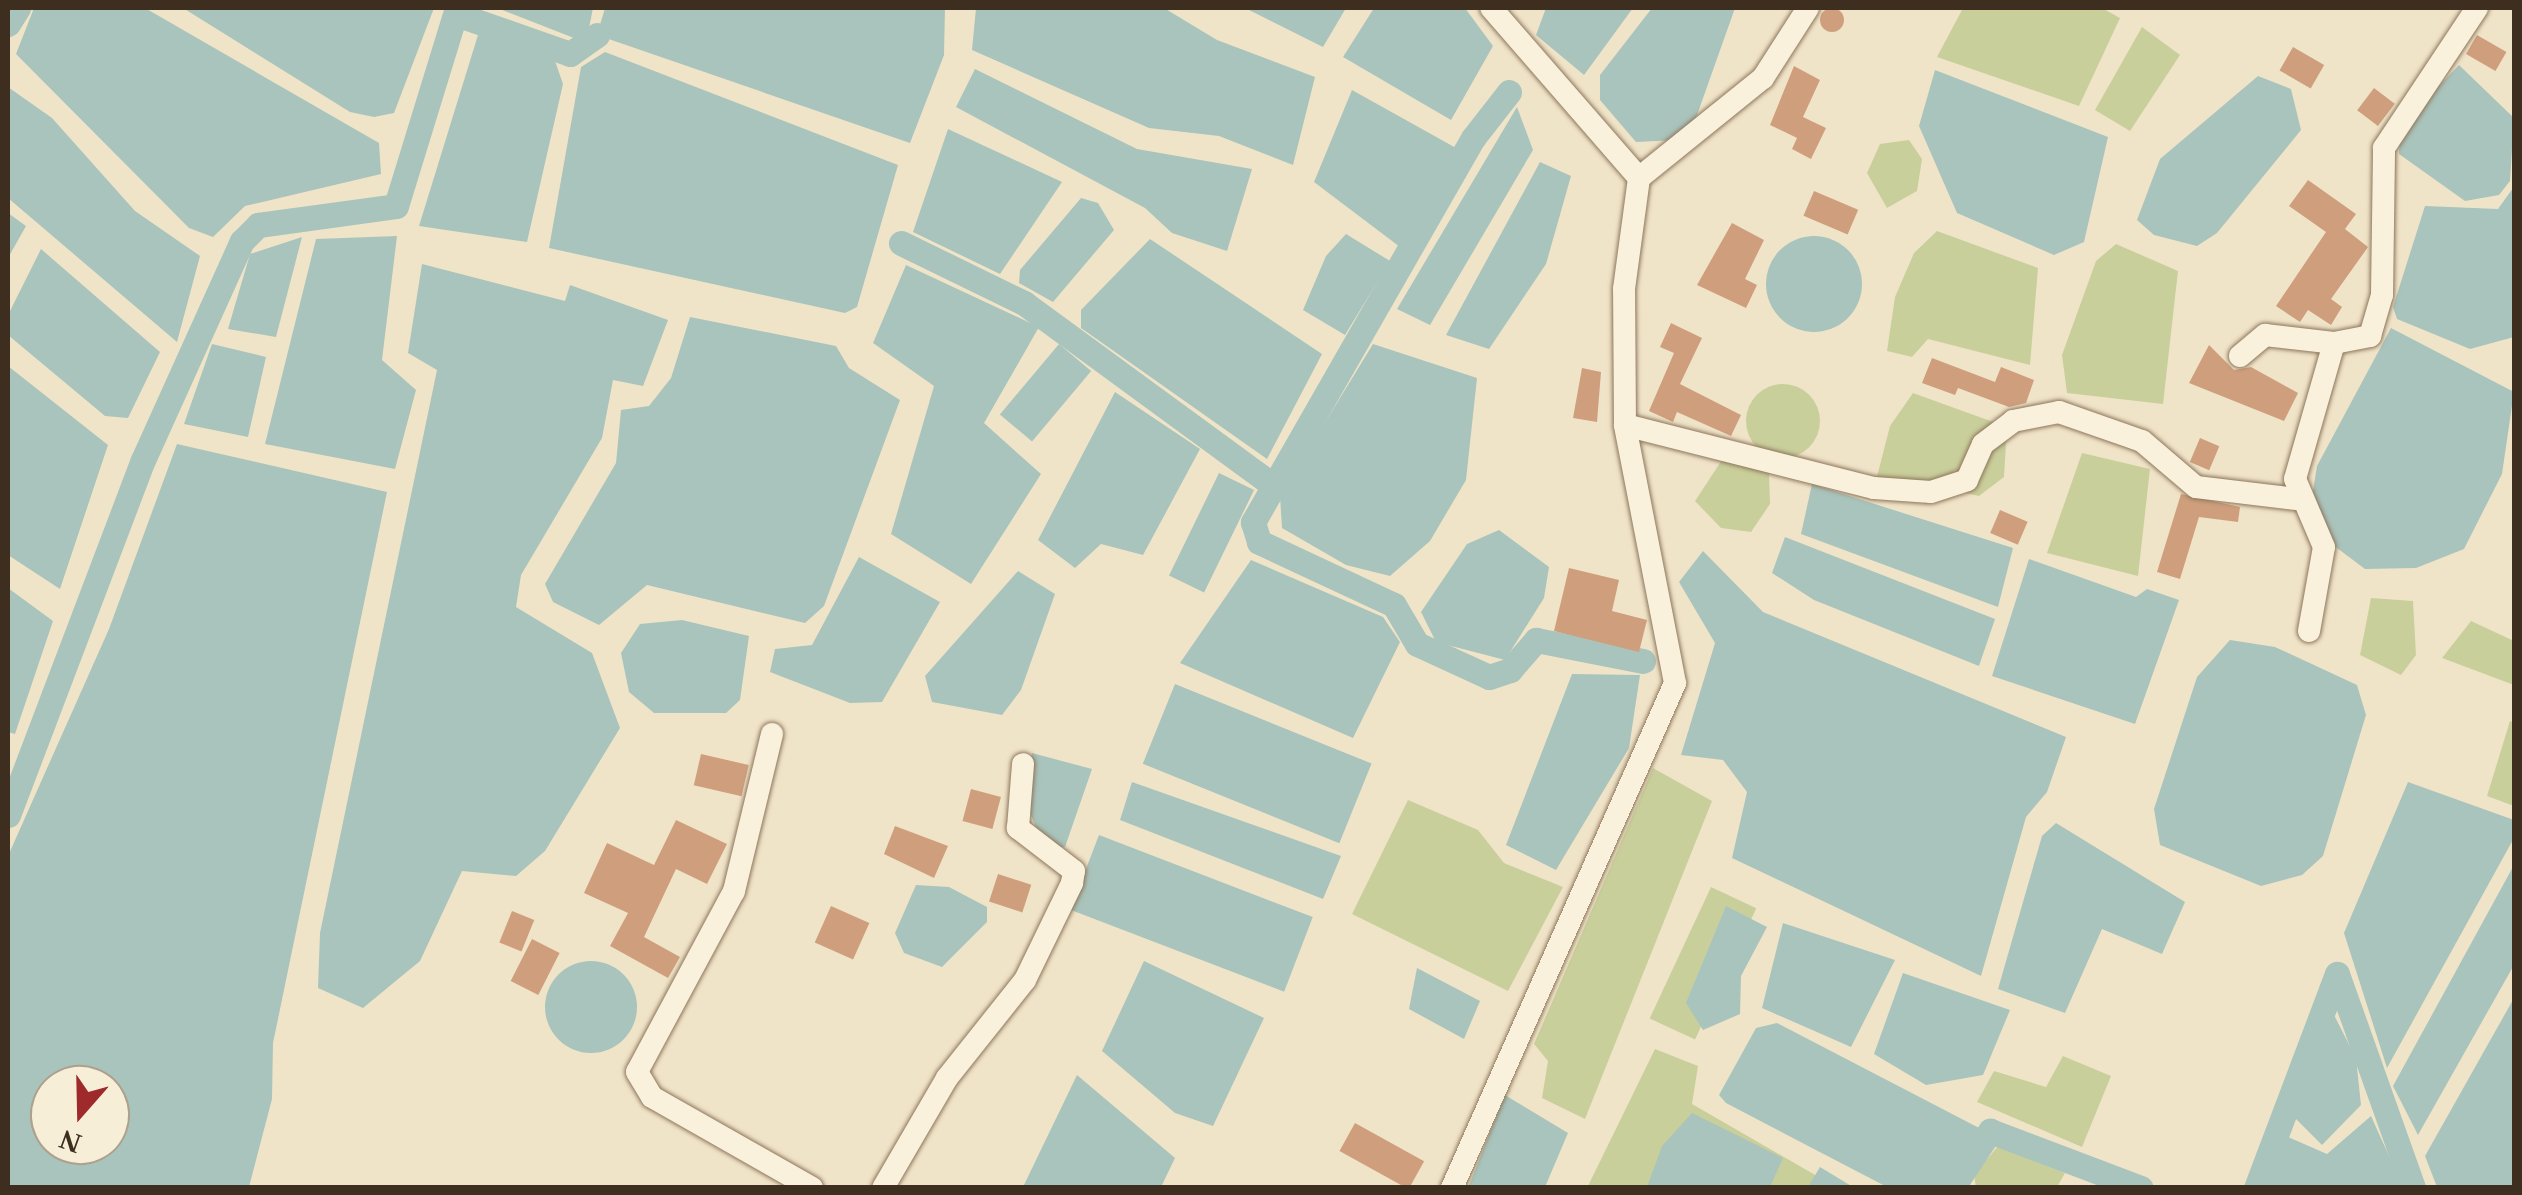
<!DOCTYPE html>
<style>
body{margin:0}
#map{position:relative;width:2522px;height:1195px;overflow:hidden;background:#f0e4c8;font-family:Georgia,serif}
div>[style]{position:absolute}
.green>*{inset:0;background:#c9cf9b;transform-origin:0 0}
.round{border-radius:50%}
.water>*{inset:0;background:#a9c4bc;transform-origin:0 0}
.canal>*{height:25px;margin:-12.5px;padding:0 12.5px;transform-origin:12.5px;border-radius:12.5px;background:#a9c4bc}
.building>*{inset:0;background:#cf9f7d;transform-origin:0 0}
.roads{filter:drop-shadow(0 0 2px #8d765c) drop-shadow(0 0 2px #8d765c)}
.street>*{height:22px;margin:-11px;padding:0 11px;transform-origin:11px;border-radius:11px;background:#faf1dc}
span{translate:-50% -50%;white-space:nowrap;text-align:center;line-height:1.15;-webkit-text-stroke:10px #f7eed8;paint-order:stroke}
.frame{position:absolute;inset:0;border:10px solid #3d2e20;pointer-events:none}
.north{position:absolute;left:30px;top:1065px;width:100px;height:100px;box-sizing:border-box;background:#f7eed8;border:2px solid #ada18e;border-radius:50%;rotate:200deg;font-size:28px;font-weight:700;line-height:40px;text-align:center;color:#3d2e20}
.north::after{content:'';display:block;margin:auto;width:35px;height:45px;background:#9e2a2b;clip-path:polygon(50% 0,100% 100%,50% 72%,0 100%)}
</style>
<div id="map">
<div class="green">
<div style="clip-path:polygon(1963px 8px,2102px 8px,2120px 18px,2079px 106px,1937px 57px)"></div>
<div style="clip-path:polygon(2142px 27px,2180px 55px,2130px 131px,2095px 110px)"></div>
<div style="clip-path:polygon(1909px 140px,1922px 159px,1917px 191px,1887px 208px,1867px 173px,1880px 144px)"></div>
<div style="clip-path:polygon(1937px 231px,2038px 268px,2030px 365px,1928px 339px,1912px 357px,1887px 351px,1895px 297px,1914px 253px)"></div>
<div style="clip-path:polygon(2116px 244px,2178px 271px,2163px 404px,2067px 393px,2062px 355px,2096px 261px)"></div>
<div class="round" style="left:1746px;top:384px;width:74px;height:74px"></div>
<div style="clip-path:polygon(1913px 393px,2007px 427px,2004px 477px,1979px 496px,1948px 489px,1927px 504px,1874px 488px,1890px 426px)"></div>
<div style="clip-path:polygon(2082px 453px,2150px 469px,2138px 576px,2047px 553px)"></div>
<div style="clip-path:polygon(1722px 460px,1769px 471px,1770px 504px,1751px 532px,1721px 528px,1695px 501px)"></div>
<div style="clip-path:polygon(2371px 598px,2413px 601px,2416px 655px,2401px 675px,2360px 655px)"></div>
<div style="clip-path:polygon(2471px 621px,2514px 641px,2514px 685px,2442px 658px)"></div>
<div style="clip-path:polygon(2510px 721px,2514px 723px,2514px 806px,2487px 796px)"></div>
<div style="clip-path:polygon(1653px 768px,1712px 801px,1585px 1119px,1542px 1098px,1548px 1061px,1534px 1044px)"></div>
<div style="clip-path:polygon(1408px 800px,1478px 830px,1504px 863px,1563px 887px,1508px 991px,1352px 914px)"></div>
<div style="left:1711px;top:887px;width:50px;height:145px;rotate:25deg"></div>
<div style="clip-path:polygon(1655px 1049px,1698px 1066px,1692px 1104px,1836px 1187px,1587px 1188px)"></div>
<div style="clip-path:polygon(2063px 1056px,2111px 1076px,2082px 1147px,1977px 1102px,1994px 1071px,2046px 1087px)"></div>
<div style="clip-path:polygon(1998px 1146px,2065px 1173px,2057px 1187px,1976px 1187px,1974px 1175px)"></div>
</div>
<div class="water">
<div style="clip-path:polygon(34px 8px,145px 8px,379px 143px,381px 174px,245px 206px,213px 237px,189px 228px,16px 54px)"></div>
<div style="clip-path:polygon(183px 8px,434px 8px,394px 113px,374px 117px,350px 112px)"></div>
<div style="clip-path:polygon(497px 8px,593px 8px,589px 28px,574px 38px)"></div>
<div style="clip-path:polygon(605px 8px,945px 8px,944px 55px,910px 143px,597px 35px)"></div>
<div style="clip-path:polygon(976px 8px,1164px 8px,1217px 40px,1315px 77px,1293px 165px,1219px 136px,1149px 128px,972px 50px)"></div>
<div style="clip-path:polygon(1245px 8px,1346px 8px,1323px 47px)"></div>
<div style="clip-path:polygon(1374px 8px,1465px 8px,1493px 46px,1451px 120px,1343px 57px)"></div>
<div style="clip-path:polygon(1546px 8px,1633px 8px,1584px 75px,1536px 35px)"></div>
<div style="clip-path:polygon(1652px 8px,1735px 8px,1696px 118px,1677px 140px,1636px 142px,1600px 100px,1600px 75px)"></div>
<div style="clip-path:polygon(478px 35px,555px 61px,563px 84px,527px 242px,419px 226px)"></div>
<div style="clip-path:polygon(605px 52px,898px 165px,857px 307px,845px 313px,549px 248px,581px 67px)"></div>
<div style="clip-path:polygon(2459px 65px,2514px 118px,2510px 181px,2499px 195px,2465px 201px,2399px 154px,2400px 127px)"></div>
<div style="clip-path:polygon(975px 69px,1137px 149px,1252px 169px,1227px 251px,1172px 233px,1145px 208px,956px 107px)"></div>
<div style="clip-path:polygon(1935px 70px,2108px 137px,2084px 242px,2054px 255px,1957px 213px,1919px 126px)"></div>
<div style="clip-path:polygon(2258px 76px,2291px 89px,2301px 130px,2217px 233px,2197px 246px,2154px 235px,2137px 220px,2160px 159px)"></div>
<div style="clip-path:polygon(8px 87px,52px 118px,135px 211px,200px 256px,177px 342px,8px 198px)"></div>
<div style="clip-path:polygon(1352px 90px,1456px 148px,1400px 247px,1314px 182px)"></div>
<div style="clip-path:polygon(1517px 107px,1533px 150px,1430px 325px,1397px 309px)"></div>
<div style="clip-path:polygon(948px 129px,1062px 182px,1000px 274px,913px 232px)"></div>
<div style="clip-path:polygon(1540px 162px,1571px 176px,1546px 264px,1489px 349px,1446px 335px)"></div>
<div style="clip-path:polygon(2513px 188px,2514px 337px,2470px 349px,2397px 319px,2393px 307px,2425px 206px,2498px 209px)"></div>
<div style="clip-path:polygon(1081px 198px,1098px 203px,1114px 230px,1053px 302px,1019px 283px,1020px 270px)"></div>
<div style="clip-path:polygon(8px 213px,26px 226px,8px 258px)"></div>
<div style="clip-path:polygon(1346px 234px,1390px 261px,1345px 335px,1303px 310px,1326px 256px)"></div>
<div class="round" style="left:1766px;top:236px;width:96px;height:96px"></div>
<div style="clip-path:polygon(397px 236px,382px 360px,416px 390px,395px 469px,265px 444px,316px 239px)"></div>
<div style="clip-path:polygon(302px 237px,276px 337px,228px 329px,250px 254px)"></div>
<div style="clip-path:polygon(1150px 239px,1322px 354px,1267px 459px,1081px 328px,1081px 310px)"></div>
<div style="clip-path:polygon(41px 249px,160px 352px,128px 418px,105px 416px,8px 335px,8px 315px)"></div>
<div style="clip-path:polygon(422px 264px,565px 301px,570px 285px,668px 320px,643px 386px,613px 380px,602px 438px,521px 575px,516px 607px,592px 653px,620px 728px,545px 851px,516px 876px,462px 871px,420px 961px,363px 1008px,318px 988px,320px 933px,437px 370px,408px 353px)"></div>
<div style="clip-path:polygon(906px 265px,1039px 327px,984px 423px,1041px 474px,971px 584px,891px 534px,934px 386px,873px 343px)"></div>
<div style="clip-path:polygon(690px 317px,836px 346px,849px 368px,900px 400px,824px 606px,805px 623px,647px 585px,599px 625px,553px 602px,545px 584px,616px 463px,621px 410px,649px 406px,671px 378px)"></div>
<div style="clip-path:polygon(2391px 328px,2514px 392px,2502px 474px,2464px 549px,2416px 568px,2365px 569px,2329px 542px,2313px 491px,2317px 466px)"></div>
<div style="clip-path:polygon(212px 344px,266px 357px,248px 437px,184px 424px)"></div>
<div style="left:1059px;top:344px;width:42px;height:92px;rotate:40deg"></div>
<div style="clip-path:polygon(1373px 344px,1477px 378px,1466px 480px,1430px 541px,1390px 576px,1346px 565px,1282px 528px,1280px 496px)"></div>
<div style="clip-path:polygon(8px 366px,108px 445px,60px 589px,8px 555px)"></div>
<div style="clip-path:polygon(1115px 392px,1200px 449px,1143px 555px,1101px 544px,1075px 568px,1038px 540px)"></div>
<div style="clip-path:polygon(evenodd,177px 444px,387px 492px,273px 1043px,272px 1099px,249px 1187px,15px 1187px,8px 1184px,8px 856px,109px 629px,177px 444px,50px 1085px,110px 1085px,110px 1145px,50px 1145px,50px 1085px)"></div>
<div style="left:1219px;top:473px;width:39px;height:114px;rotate:26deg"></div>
<div style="clip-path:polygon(1812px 484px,2013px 548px,1998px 607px,1801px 534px)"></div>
<div style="clip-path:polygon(1499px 530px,1549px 567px,1544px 598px,1505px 660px,1436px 642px,1421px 612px,1467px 544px)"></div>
<div style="clip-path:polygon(1785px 537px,1995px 619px,1979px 666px,1814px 600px,1772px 573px)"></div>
<div style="clip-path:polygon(1703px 551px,1763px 612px,2066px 737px,2047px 792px,2026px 817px,1981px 976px,1732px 858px,1747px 792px,1723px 760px,1681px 755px,1715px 643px,1679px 582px)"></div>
<div style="clip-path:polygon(859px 557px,940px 602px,882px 702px,850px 703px,770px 672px,775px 649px,812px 645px)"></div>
<div style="clip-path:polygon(2029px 559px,2136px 597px,2147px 589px,2179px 600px,2135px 724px,1992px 676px)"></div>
<div style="clip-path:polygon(1251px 560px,1383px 617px,1400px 642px,1353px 738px,1180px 663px)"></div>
<div style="clip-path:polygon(1018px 571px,1055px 594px,1021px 690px,1002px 715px,932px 702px,925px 676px)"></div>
<div style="clip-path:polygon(8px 588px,53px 621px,15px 734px,8px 732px)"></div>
<div style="clip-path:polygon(682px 620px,749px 636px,740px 700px,726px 713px,654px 713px,629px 692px,621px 653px,640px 624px)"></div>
<div style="clip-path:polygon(2230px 640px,2275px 647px,2357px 685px,2366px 715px,2323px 856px,2302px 875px,2261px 886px,2160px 845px,2154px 809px,2197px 677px)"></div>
<div style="clip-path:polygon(1572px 674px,1640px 675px,1629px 748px,1556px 870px,1506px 845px)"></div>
<div style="left:1175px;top:684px;width:212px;height:86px;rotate:22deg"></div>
<div style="clip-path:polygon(1032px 753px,1092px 769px,1065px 847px,1045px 849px,1021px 791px)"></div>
<div style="clip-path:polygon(1132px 782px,1341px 856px,1323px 899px,1120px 820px)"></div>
<div style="clip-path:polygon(2408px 782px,2514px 820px,2514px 838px,2387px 1068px,2344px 933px)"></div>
<div style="clip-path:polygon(2056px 823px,2185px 902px,2162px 954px,2102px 929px,2065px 1013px,1998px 989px,2042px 836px)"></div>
<div style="left:1099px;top:835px;width:229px;height:80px;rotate:21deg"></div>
<div style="clip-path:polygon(2514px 865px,2514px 965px,2418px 1135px,2393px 1086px)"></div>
<div style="clip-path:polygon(916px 885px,949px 887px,987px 907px,987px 922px,942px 967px,904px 953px,895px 933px)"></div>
<div style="clip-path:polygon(1726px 906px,1767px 927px,1741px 976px,1740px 1014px,1703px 1030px,1686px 1003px)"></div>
<div style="clip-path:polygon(1783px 923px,1895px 960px,1851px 1047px,1762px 1008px)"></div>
<div class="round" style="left:545px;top:961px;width:92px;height:92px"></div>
<div style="clip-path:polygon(1144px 961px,1264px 1018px,1213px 1126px,1175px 1113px,1102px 1051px)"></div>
<div style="clip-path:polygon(1417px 968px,1480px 1001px,1464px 1039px,1409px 1009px)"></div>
<div style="clip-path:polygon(1903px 973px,2010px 1010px,1983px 1075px,1926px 1085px,1874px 1054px)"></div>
<div style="clip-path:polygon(2514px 998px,2514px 1187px,2437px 1187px,2425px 1156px)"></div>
<div style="clip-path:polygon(2334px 1015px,2356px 1058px,2361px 1105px,2322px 1145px,2293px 1116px,2317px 1033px)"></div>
<div style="clip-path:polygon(1777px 1023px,1983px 1130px,1942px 1187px,1887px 1187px,1726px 1103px,1719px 1095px,1756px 1028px)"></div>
<div style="clip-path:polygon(1077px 1075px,1175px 1158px,1161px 1187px,1023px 1187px)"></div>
<div style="clip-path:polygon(1505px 1095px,1568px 1133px,1545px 1187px,1468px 1188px)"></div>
<div style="clip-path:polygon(1692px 1113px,1783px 1158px,1770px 1187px,1647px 1187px,1662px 1146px)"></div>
<div style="clip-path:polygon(2371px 1116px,2403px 1187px,2261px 1187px,2276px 1146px,2288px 1137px,2327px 1154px)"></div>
<div style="clip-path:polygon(1820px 1167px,1853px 1187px,1808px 1187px)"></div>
</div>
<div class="canal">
<div style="left:456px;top:14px;width:121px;rotate:19.3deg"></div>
<div style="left:570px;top:54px;width:33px;rotate:-35deg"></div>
<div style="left:8px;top:24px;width:19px;rotate:-58deg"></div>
<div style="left:1509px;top:92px;width:58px;rotate:128deg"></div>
<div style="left:1473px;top:138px;width:443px;rotate:119.8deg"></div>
<div style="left:1253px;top:522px;width:21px;rotate:73deg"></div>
<div style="left:1259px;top:542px;width:149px;rotate:25deg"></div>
<div style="left:1394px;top:605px;width:45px;rotate:59.5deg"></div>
<div style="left:1417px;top:644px;width:79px;rotate:24.6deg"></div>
<div style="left:1489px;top:677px;width:22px;rotate:-18deg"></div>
<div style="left:1510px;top:670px;width:40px;rotate:-49deg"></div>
<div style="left:1536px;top:640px;width:109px;rotate:11.1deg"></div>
<div style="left:901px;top:243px;width:137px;rotate:26deg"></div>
<div style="left:1024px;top:303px;width:306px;rotate:36.2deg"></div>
<div style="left:8px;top:815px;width:380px;rotate:-69.2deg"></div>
<div style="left:143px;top:460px;width:240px;rotate:-65.7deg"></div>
<div style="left:242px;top:241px;width:23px;rotate:-45deg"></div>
<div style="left:258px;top:225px;width:139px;rotate:-7.8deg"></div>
<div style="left:396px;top:206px;width:207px;rotate:-72.9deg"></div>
<div style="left:1952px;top:1188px;width:69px;rotate:-56.3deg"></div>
<div style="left:1990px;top:1131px;width:161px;rotate:20.7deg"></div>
<div style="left:2256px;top:1188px;width:229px;rotate:-69.3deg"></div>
<div style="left:2337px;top:974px;width:227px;rotate:70.4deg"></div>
</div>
<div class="building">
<div class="round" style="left:1820px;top:8px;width:24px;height:24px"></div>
<div style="left:2477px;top:35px;width:34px;height:22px;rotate:30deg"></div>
<div style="left:2293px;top:47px;width:36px;height:27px;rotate:30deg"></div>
<div style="clip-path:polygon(1794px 66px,1820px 80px,1803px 117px,1826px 128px,1811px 159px,1792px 149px,1797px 138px,1770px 125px)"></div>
<div style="left:2374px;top:88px;width:26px;height:28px;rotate:37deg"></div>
<div style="clip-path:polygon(2308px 180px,2356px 214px,2345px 229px,2368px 247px,2331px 299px,2342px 307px,2331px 325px,2308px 310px,2300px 322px,2276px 306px,2326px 232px,2289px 206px)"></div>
<div style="left:1814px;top:191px;width:48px;height:27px;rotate:23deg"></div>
<div style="clip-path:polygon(1732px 223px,1764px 240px,1745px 279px,1757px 285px,1746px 308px,1697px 285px)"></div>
<div style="clip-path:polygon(1671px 323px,1702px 338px,1680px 384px,1741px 415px,1731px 436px,1677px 412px,1673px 422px,1649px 411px,1674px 353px,1660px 347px)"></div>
<div style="clip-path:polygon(2209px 345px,2234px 370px,2251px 367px,2298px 393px,2284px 421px,2189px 383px)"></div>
<div style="clip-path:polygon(1932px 358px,1995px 382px,2001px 367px,2034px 380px,2026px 403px,2009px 407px,1958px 388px,1955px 395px,1922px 383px)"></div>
<div style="clip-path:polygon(1582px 368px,1601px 372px,1597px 422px,1573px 418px)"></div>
<div style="left:2200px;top:438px;width:21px;height:26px;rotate:23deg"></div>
<div style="clip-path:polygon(2181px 494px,2240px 507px,2238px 522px,2199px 517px,2180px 579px,2157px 572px)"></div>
<div style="left:2000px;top:510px;width:30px;height:25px;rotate:23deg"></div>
<div style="clip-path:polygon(1569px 568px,1619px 580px,1612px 611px,1647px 620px,1639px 652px,1554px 631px)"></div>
<div style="left:701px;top:754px;width:49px;height:32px;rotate:13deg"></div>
<div style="left:971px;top:789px;width:31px;height:33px;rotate:15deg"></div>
<div style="clip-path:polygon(676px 820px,727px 844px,707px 884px,676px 869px,644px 937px,680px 957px,668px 978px,610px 946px,628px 913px,584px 893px,607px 843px,654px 865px)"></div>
<div style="clip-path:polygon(895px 826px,948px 846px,934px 878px,884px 854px)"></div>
<div style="left:998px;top:874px;width:35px;height:29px;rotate:18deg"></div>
<div style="left:831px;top:906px;width:42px;height:40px;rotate:24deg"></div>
<div style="left:512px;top:911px;width:24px;height:34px;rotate:22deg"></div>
<div style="left:532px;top:939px;width:31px;height:47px;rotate:27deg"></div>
<div style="left:1355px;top:1123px;width:79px;height:32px;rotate:29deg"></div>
</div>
<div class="roads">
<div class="street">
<div style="left:1639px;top:178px;width:159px;rotate:-38.9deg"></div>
<div style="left:1763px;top:78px;width:83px;rotate:-57.3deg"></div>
<div style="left:2240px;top:356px;width:33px;rotate:-40deg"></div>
<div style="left:2265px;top:335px;width:69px;rotate:6.6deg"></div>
<div style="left:2334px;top:343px;width:37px;rotate:-11deg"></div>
<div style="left:2370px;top:336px;width:43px;rotate:-73.7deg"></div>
<div style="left:2382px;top:295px;width:147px;rotate:-89.2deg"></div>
<div style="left:2384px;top:148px;width:168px;rotate:-56.4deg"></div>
<div style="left:1625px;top:425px;width:257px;rotate:14.2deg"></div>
<div style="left:1874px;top:488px;width:57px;rotate:4deg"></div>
<div style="left:1931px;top:492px;width:38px;rotate:-18deg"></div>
<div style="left:1967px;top:480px;width:39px;rotate:-66deg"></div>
<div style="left:1983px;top:444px;width:38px;rotate:-37deg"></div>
<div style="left:2013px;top:421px;width:47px;rotate:-11.1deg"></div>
<div style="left:2059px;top:412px;width:88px;rotate:19.3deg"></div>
<div style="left:2142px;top:441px;width:71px;rotate:40.4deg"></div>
<div style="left:2196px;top:487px;width:101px;rotate:6.8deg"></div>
<div style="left:2309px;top:631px;width:85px;rotate:-79.9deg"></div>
<div style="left:2324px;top:547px;width:74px;rotate:-113.1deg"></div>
<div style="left:2295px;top:479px;width:141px;rotate:-74deg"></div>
<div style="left:772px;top:734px;width:162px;rotate:103.6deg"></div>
<div style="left:734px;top:891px;width:205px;rotate:118.2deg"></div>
<div style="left:637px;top:1072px;width:29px;rotate:59deg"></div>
<div style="left:652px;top:1097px;width:184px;rotate:29.6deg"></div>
<div style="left:883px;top:1188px;width:127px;rotate:-59.8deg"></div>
<div style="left:947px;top:1078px;width:125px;rotate:-51.5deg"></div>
<div style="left:1025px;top:980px;width:108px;rotate:-64.1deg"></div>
<div style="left:1072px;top:883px;width:12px;rotate:-81deg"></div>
<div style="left:1074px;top:871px;width:71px;rotate:-142.5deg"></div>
<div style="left:1018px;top:828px;width:64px;rotate:-85.5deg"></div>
<div style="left:1452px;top:1188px;width:552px;rotate:-66.17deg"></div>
<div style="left:1675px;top:683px;width:263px;rotate:-101deg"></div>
<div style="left:1625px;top:425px;width:136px;rotate:-90.4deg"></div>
<div style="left:1624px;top:289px;width:112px;rotate:-82.3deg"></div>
<div style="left:1639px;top:178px;width:225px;rotate:-131deg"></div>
</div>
</div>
<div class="frame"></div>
<div class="north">N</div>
</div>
